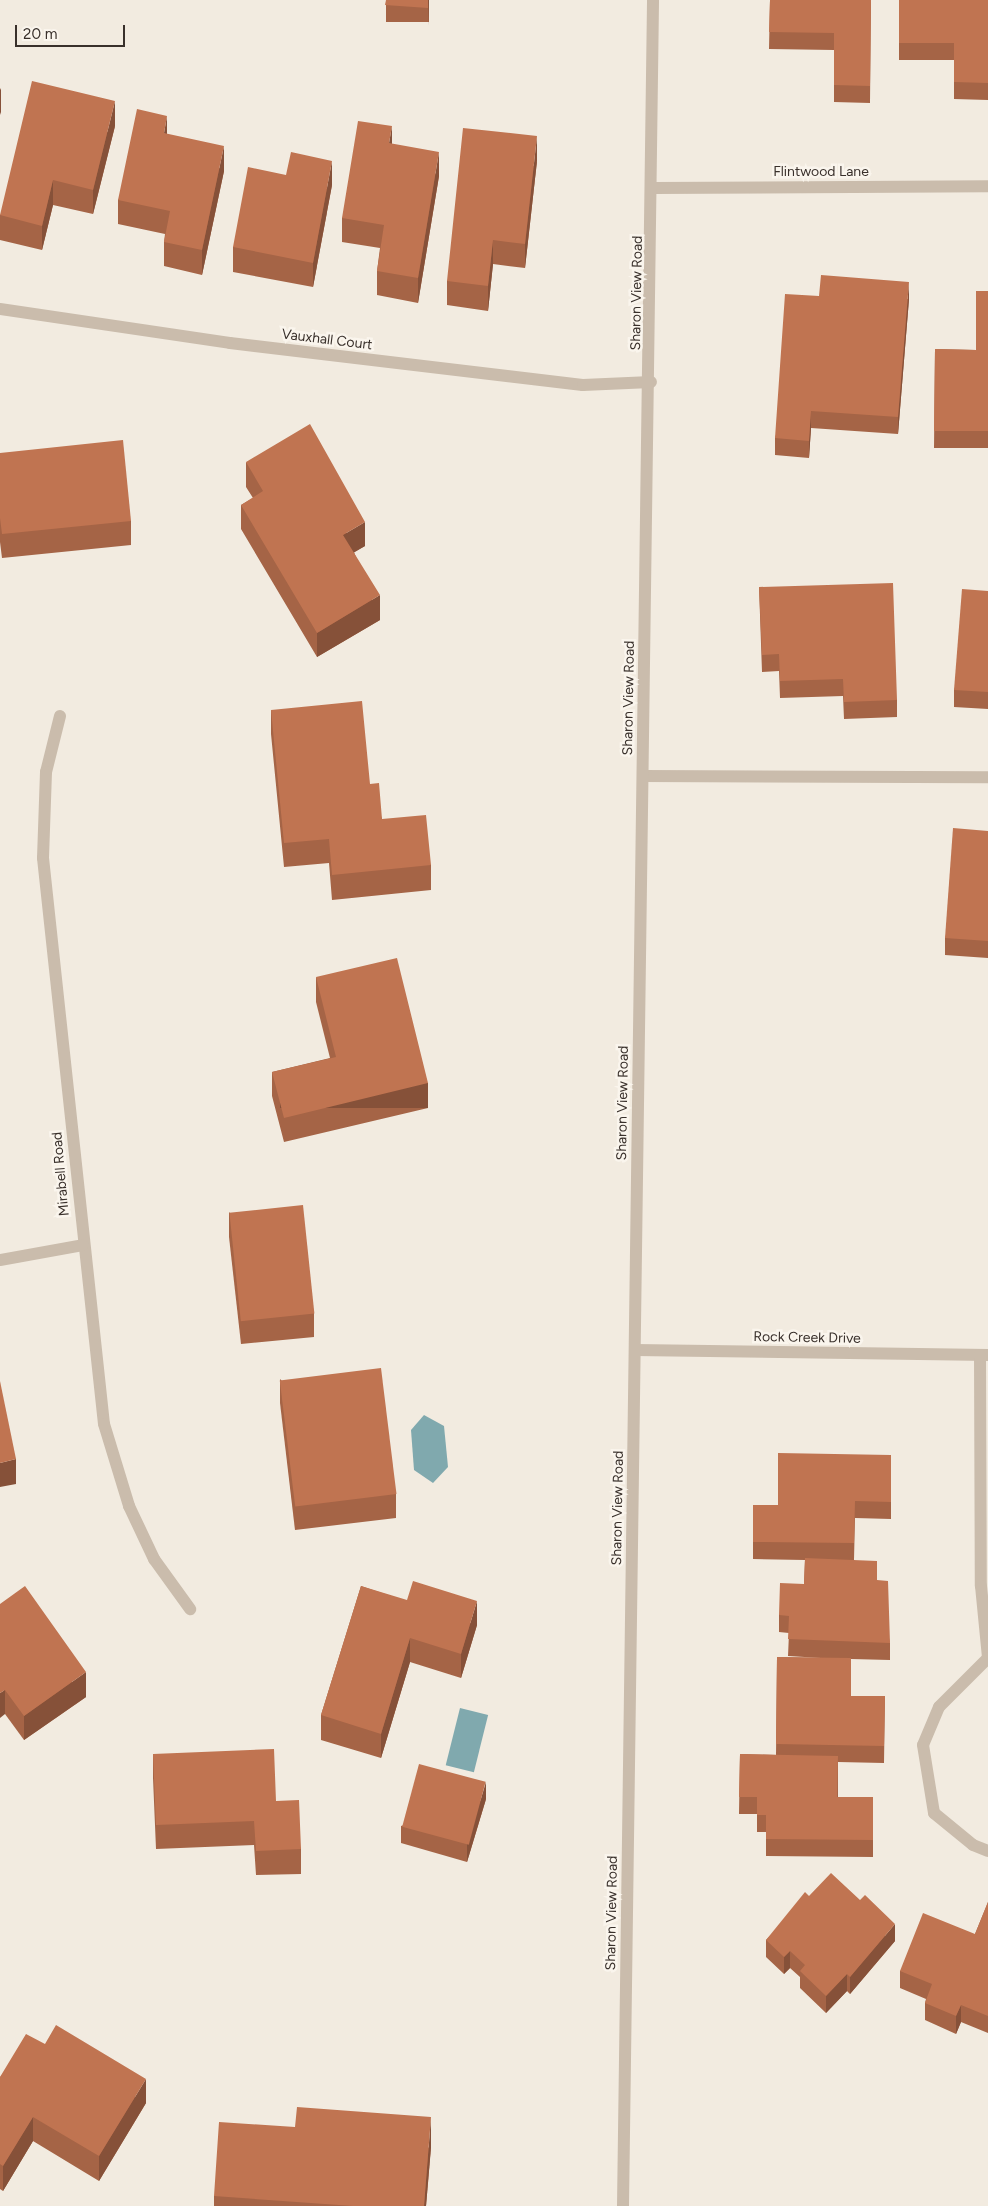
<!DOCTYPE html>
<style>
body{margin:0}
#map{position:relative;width:988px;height:2206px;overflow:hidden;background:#f2ebe0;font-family:Figtree,sans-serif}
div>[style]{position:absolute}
.water>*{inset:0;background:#80a9ae;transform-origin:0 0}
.minor>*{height:12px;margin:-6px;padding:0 6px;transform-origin:6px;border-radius:6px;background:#cabcac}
.tertiary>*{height:12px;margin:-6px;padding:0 6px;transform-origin:6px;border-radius:6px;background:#cabcac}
.wall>*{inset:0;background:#a56446;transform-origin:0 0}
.shaded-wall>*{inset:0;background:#865139;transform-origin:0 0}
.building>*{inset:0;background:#c07451;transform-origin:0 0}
span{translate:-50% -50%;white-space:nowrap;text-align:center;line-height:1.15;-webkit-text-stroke:5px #faf5ed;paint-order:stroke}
.street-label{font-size:14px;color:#39302b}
.scale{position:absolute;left:15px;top:25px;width:110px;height:22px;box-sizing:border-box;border:2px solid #39302b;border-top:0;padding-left:6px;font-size:15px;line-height:18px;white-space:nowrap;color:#39302b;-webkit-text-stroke:4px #faf5ed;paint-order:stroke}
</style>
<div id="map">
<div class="water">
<div style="clip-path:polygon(424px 1415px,444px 1426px,448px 1467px,433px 1483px,414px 1470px,411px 1430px)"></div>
<div style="left:460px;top:1708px;width:29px;height:59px;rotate:14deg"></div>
</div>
<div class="minor">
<div style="left:654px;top:188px;width:334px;rotate:-0.3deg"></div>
<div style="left:0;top:309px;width:232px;rotate:8.4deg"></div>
<div style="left:230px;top:343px;width:355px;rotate:6.8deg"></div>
<div style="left:583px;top:385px;width:68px;rotate:-2.5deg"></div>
<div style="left:60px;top:716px;width:58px;rotate:104deg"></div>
<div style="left:46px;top:772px;width:86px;rotate:92deg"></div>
<div style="left:43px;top:858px;width:569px;rotate:83.85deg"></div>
<div style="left:104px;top:1424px;width:86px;rotate:73deg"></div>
<div style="left:129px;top:1506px;width:59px;rotate:64.7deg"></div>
<div style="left:154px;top:1559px;width:62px;rotate:54.2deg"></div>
<div style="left:643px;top:776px;width:345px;rotate:0.2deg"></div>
<div style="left:0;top:1260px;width:84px;rotate:-10.2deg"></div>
<div style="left:635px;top:1350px;width:353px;rotate:0.8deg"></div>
<div style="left:980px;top:1355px;width:231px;rotate:89.8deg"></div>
<div style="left:981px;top:1586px;width:72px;rotate:84.4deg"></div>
<div style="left:988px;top:1658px;width:69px;rotate:135deg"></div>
<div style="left:939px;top:1707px;width:41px;rotate:112.8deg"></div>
<div style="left:923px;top:1745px;width:69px;rotate:80.8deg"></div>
<div style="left:934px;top:1813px;width:50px;rotate:39.4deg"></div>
<div style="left:973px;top:1845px;width:16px;rotate:22deg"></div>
</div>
<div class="tertiary">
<div style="left:623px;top:2206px;width:2206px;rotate:-89.22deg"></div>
</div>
<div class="wall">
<div style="left:386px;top:0;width:43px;height:22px"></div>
<div style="clip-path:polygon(770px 0,871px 0,870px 103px,834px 102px,834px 50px,769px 49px)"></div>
<div style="clip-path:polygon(899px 0,988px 0,988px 100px,954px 99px,954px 60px,899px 60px)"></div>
<div style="clip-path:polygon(115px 126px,93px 214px,53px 205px,42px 250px,0 240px,0 215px)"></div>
<div style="clip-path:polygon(167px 134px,224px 171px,202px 275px,164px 266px,164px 242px,165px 234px,118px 224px,118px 200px)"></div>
<div style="clip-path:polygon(392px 144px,439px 176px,418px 303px,377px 295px,377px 271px,380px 248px,342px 242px,342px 218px)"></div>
<div style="clip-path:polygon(537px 161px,525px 268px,493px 264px,488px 311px,447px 305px,447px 281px)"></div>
<div style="clip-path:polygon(332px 185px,313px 287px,233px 272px,233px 247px)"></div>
<div style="clip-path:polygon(988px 291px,988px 448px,934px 448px,935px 349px,976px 350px)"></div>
<div style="clip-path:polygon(819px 296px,909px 299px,898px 434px,811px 428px,809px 458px,775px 455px,775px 438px)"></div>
<div style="clip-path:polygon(0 453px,131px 521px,131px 545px,2px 558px,0 542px)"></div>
<div style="clip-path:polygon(246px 462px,365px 546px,354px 552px,380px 620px,317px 657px,241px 529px,241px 505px,253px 498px,246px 487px)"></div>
<div style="clip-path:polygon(759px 587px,897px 700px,897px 717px,844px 719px,843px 696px,780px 698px,779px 671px,762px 672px)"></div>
<div style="clip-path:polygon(988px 591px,988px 709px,954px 707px,954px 690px)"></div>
<div style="clip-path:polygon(271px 710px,370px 784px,382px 819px,431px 865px,431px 890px,332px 900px,329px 863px,284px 867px,271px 734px)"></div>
<div style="clip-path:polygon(988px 831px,988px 958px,945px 955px,945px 938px)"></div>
<div style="clip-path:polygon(316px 977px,428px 1108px,284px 1142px,272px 1096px,272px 1072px,330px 1058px,316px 1002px)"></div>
<div style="clip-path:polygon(229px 1212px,314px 1313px,314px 1337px,241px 1344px,229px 1237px)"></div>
<div style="clip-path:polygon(280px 1379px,396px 1494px,396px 1518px,295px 1530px,280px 1403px)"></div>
<div style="clip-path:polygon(891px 1455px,891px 1519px,855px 1518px,854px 1560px,877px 1580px,890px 1643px,890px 1660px,851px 1659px,851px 1696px,885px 1696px,884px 1763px,838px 1762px,838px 1797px,873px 1797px,873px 1857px,766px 1856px,766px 1832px,757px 1832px,757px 1814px,739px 1814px,740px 1754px,776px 1755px,777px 1657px,821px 1658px,788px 1656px,789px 1633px,779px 1632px,779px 1615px,804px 1584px,805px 1560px,753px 1559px,753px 1505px,778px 1505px)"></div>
<div style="clip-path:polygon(361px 1586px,477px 1625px,461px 1678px,410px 1662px,381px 1758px,321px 1740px,321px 1715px)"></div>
<div style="clip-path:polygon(0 1604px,86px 1697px,24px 1740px,5px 1714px)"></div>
<div style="clip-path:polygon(153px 1754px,276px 1801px,301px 1849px,301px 1874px,256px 1875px,254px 1845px,156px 1849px,153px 1778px)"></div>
<div style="clip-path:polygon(486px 1799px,467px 1862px,401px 1843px,401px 1826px)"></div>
<div style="clip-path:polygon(809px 1896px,895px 1941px,850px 1994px,847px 1991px,826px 2013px,800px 1988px,800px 1977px,790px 1968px,784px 1974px,766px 1957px,766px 1940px)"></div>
<div style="clip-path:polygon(988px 1902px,988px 2033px,961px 2022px,956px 2034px,925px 2020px,925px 2003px,926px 1999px,900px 1988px,900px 1971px,975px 1934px)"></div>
<div style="clip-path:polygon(45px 2044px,146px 2103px,99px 2181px,33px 2141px,3px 2191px,0 2189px,0 2077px)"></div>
<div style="clip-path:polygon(431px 2147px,426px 2206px,214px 2206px,214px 2196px)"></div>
</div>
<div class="shaded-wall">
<div style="clip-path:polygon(428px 0,429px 0,428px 25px)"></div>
<div style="clip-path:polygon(1px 88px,1px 112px,0 115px,0 90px)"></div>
<div style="clip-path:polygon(115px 101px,115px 126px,93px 214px,93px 190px)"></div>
<div style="clip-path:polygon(167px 116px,167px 140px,164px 133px)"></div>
<div style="clip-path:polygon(392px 126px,392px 151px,389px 143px)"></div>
<div style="clip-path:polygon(537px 136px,537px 161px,525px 268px,525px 244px)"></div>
<div style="clip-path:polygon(224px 146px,224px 171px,202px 275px,202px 250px)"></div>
<div style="clip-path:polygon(439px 152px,439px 176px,418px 303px,418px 278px)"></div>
<div style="clip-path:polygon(332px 161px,332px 185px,313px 287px,313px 263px)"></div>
<div style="clip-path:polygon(53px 180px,53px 205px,42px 250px,42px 226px)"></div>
<div style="clip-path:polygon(493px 240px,493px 264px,488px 311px,488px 286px)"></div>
<div style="clip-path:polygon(909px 282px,909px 299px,898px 434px,898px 417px)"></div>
<div style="clip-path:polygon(811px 411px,811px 428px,809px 458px,809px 441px)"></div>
<div style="clip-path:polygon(365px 522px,365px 546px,343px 559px,343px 535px)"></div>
<div style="clip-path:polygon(380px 595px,380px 620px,317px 657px,317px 633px)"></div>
<div style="left:428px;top:1083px;width:25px;height:148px;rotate:90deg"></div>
<div style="clip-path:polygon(16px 1459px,16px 1484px,0 1487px,0 1463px)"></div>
<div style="clip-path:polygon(477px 1601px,477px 1625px,461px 1678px,461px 1654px)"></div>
<div style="clip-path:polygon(410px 1638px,410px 1662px,381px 1758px,381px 1734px)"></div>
<div style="clip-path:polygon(86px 1672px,86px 1697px,24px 1740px,24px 1716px)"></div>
<div style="clip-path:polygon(5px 1690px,5px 1714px,0 1718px,0 1693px)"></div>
<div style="clip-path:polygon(486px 1782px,486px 1799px,467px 1862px,467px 1845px)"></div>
<div style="clip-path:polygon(895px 1924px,895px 1941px,850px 1994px,850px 1977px)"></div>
<div style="clip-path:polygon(790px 1951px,790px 1968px,784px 1974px,784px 1957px)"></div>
<div style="clip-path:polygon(847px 1974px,847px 1991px,826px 2013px,826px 1996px)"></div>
<div style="clip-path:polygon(961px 2005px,961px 2022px,956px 2034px,956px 2016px)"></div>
<div style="clip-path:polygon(146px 2079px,146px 2103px,99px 2181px,99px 2156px)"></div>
<div style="clip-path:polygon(33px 2117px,33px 2141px,3px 2191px,3px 2166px)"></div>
<div style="clip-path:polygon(431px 2117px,431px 2147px,426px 2206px,424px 2206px)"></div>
</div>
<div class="building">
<div style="clip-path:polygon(386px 0,428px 0,428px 8px,385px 5px)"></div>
<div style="clip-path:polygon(770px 0,871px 0,870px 86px,834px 85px,834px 33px,769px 32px)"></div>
<div style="clip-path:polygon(899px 0,988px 0,988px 83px,954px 82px,954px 43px,899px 43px)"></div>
<div style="clip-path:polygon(32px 81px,115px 101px,93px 190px,53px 180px,42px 226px,0 215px)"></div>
<div style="clip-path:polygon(137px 109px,167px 116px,164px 133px,224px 146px,202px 250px,164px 242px,170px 211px,118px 200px)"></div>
<div style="clip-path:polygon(358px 121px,392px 126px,389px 143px,439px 152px,418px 278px,377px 271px,384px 225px,342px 218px)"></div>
<div style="clip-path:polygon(463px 128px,537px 136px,525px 244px,493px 240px,488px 286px,447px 281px)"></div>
<div style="clip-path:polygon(291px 152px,332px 161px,313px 263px,233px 247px,248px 167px,286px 175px)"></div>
<div style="clip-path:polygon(821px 275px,909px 282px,898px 417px,811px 411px,809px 441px,775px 438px,785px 294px,819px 296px)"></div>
<div style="clip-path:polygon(976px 291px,988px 291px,988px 431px,934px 431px,935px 349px,976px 350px)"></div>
<div style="clip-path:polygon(310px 424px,365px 522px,343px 535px,380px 595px,317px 633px,241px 505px,263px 491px,246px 462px)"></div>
<div style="clip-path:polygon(123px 440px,131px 521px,2px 534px,0 518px,0 453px)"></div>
<div style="clip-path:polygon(893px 583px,897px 700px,844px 702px,843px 679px,780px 681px,779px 654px,762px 655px,759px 587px)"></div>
<div style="clip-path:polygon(962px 589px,988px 591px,988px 692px,954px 690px)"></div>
<div style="clip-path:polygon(362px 701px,370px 784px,379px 783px,382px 819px,426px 815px,431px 865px,332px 875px,329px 839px,284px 843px,271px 710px)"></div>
<div style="clip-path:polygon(953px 828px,988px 831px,988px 941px,945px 938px)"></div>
<div style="clip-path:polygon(397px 958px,428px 1083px,284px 1118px,272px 1072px,336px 1057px,316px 977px)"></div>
<div style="left:303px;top:1205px;width:109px;height:74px;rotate:84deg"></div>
<div style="left:381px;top:1368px;width:127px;height:102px;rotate:83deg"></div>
<div style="clip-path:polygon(0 1381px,16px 1459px,0 1463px)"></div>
<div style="clip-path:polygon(778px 1453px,891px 1455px,891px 1502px,855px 1501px,854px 1543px,753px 1542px,753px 1505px,778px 1505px)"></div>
<div style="clip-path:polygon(805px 1558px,877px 1561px,877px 1580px,888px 1581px,890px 1643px,788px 1639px,789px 1616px,779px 1615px,780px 1583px,804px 1584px)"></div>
<div style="clip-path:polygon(413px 1581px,477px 1601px,461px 1654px,410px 1638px,381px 1734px,321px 1715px,361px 1586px,407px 1600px)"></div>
<div style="clip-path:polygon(25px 1586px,86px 1672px,24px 1716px,5px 1690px,0 1693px,0 1604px)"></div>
<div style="clip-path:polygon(777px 1657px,851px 1658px,851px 1696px,885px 1696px,884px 1746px,776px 1744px)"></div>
<div style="clip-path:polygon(274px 1749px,276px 1801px,299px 1800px,301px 1849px,256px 1851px,254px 1821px,156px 1825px,153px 1754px)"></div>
<div style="clip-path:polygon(740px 1754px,838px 1756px,837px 1797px,873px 1797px,873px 1840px,766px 1839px,766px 1815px,757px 1815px,757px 1797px,739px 1797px)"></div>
<div style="left:419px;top:1764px;width:69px;height:65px;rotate:15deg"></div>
<div style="clip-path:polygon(831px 1873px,860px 1900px,865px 1895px,895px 1924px,850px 1977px,847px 1974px,826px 1996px,800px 1971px,805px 1965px,790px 1951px,784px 1957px,766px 1940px,805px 1892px,809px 1896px)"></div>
<div style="clip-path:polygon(988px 1902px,988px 2016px,961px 2005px,956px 2016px,925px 2003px,932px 1984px,900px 1971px,923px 1913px,975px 1934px)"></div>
<div style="clip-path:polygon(56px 2025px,146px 2079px,99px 2156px,33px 2117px,3px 2166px,0 2164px,0 2077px,26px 2034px,45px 2044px)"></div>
<div style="clip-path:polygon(297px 2107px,431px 2117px,424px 2206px,353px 2206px,214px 2196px,219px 2122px,295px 2127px)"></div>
</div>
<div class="street-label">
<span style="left:821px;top:172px">Flintwood Lane</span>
<span style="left:637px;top:293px;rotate:-89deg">Sharon View Road</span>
<span style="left:327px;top:340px;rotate:7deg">Vauxhall Court</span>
<span style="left:629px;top:698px;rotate:-89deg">Sharon View Road</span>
<span style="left:623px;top:1103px;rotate:-89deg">Sharon View Road</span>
<span style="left:61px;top:1174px;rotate:-95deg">Mirabell Road</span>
<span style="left:807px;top:1338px;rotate:1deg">Rock Creek Drive</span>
<span style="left:618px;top:1508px;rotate:-89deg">Sharon View Road</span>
<span style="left:612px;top:1913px;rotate:-89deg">Sharon View Road</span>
</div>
<div class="scale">20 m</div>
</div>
